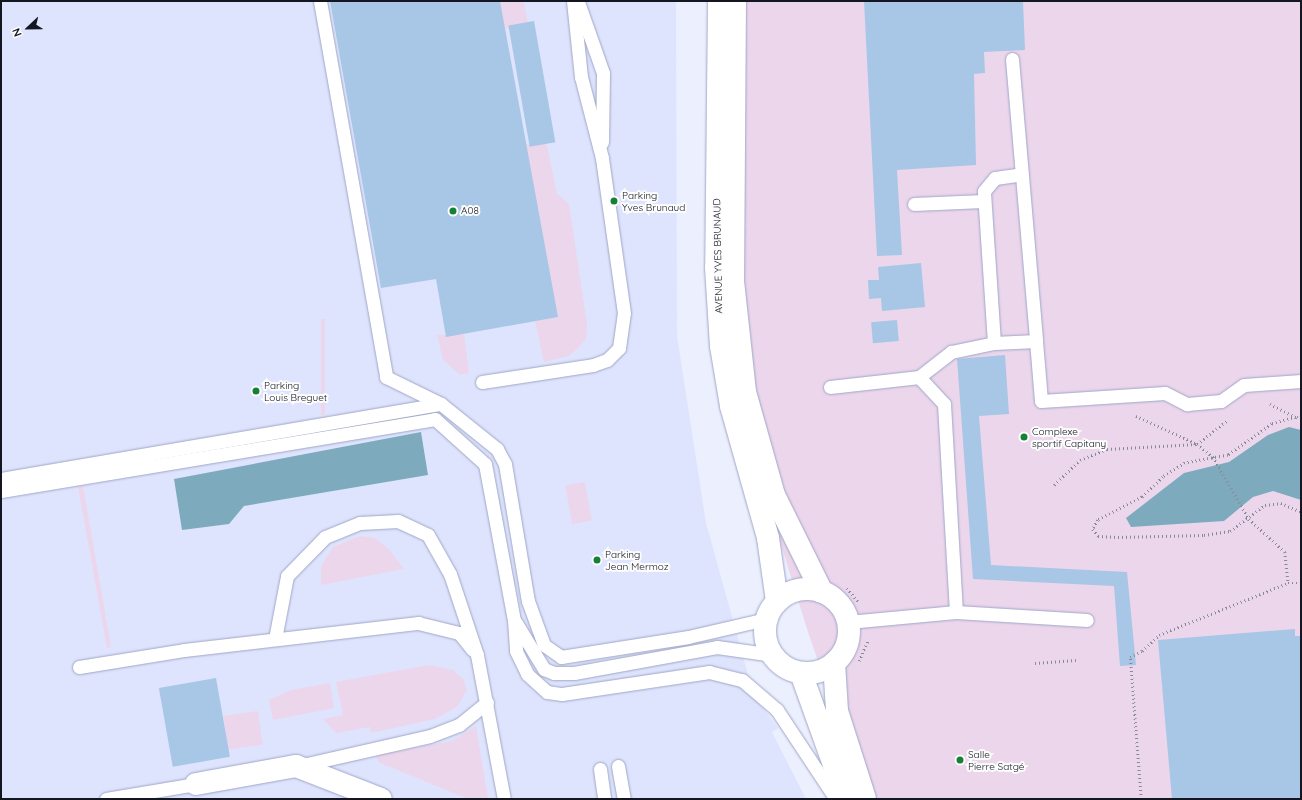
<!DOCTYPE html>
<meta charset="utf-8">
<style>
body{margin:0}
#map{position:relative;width:1302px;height:800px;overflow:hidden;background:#eceffd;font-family:Quicksand,sans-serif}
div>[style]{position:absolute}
.built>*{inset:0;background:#dee4fd}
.green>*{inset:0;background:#ecd6ec;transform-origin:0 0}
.water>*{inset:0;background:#7dabbd}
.building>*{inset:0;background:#a8c6e6;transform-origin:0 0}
.path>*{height:2.5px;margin-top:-1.25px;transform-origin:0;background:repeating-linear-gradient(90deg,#888a97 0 1px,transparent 0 4px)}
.roads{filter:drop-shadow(0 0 1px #9fa6c7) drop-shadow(0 0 1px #9fa6c7)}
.lane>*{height:13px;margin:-6.5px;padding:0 6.5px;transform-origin:6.5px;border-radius:6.5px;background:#fff}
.street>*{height:22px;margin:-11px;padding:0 11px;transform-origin:11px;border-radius:11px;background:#fff}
.street>.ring{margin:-11px;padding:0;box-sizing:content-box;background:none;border:22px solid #fff;border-radius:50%}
.dots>*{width:11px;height:11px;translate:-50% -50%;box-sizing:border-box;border:2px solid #fdfdfd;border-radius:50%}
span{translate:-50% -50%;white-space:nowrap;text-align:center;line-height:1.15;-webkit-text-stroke:4px #fdfdfd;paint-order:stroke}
.poi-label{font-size:10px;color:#141622}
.left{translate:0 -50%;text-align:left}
.street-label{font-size:10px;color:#141622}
.frame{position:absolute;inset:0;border:2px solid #141622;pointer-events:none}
.north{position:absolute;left:8px;top:8px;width:40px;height:40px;-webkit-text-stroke:3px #fdfdfd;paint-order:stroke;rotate:248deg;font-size:11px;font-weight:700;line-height:16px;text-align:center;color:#141622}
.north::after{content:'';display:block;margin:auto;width:14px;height:18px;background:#141622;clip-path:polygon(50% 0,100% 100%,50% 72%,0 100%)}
</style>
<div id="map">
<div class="built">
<div style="clip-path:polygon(1px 1px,676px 1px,677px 336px,706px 523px,754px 696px,778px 728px,772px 732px,806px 799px,1px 799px)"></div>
</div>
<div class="green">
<div style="clip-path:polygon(500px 1px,524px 1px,528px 25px,505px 29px)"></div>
<div style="clip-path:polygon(727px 1px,1301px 1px,1301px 799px,865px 799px,807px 629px,736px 398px)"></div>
<div style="clip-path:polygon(546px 141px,557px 194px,569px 204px,587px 324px,586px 339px,577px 349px,569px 356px,544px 362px,535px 321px,557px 317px,526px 144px)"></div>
<div style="left:321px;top:319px;width:4px;height:96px"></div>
<div style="clip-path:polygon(464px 334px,469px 373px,460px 375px,443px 360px,437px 335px)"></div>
<div style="left:585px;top:482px;width:39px;height:20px;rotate:80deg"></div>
<div style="clip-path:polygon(83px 486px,111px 647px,107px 648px,78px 487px)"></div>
<div style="clip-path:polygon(360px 536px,375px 538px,389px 549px,404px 569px,321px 585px,321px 566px,333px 547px)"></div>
<div style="clip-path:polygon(429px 665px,453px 670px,463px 679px,467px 690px,457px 707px,435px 719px,371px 733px,370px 727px,336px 733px,323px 719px,343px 715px,336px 682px)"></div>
<div style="clip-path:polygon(330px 683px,334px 708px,273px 720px,269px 700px,291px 690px)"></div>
<div style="left:258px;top:711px;width:34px;height:35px;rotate:82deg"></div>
<div style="clip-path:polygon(476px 726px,488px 799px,468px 799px,378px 762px,376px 755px,452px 741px)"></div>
</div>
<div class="water">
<div style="clip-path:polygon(1289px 427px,1301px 430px,1301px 500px,1273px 491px,1253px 497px,1224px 521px,1131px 527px,1126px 518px,1184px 473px,1229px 462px,1268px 435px)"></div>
<div style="clip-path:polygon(421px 432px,428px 475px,244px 506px,229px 524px,182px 530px,174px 479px)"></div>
</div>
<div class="building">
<div style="clip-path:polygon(330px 1px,500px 1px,558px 317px,446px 337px,436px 279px,381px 288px)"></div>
<div style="clip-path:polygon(864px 1px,1023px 1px,1025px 50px,984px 52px,985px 73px,974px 74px,976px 165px,897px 170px,902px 255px,877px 256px)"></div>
<div style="left:534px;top:21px;width:123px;height:26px;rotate:80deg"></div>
<div style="clip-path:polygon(921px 263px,925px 307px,882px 311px,881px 298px,869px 299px,868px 280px,879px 280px,878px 267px)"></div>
<div style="left:897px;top:320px;width:21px;height:26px;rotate:85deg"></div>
<div style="clip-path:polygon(1005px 355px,1009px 414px,979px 416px,991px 565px,1127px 572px,1136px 665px,1120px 666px,1114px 586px,973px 579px,957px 359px)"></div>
<div style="clip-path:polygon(1295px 629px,1295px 636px,1301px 636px,1301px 799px,1172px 799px,1158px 640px)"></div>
<div style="left:216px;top:678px;width:80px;height:58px;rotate:80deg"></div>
</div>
<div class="path">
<div style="left:1270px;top:404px;width:29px;rotate:27deg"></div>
<div style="left:1136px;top:416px;width:67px;rotate:24.7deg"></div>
<div style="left:1197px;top:444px;width:21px;rotate:39deg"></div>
<div style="left:1213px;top:457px;width:72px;rotate:59.9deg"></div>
<div style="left:1249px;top:519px;width:49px;rotate:42.5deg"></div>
<div style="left:1285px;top:552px;width:31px;rotate:84deg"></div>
<div style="left:1301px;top:420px;width:6px;rotate:-149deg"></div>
<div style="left:1296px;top:417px;width:25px;rotate:164deg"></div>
<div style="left:1272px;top:424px;width:54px;rotate:144.8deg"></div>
<div style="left:1228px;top:455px;width:44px;rotate:169.5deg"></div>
<div style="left:1185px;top:463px;width:26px;rotate:148deg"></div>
<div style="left:1163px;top:477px;width:29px;rotate:136deg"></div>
<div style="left:1142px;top:497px;width:50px;rotate:152.4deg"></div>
<div style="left:1098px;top:520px;width:10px;rotate:119deg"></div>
<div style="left:1093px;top:529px;width:9px;rotate:54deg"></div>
<div style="left:1098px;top:536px;width:20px;rotate:3deg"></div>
<div style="left:1118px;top:537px;width:86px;rotate:-1.3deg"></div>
<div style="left:1204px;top:535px;width:26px;rotate:-9deg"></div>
<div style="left:1230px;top:531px;width:44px;rotate:-36.6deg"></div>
<div style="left:1265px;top:505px;width:16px;rotate:-7deg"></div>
<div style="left:1281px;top:503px;width:22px;rotate:24deg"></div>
<div style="left:1054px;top:485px;width:36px;rotate:-44deg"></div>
<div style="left:1080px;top:460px;width:29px;rotate:-22deg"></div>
<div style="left:1107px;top:449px;width:90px;rotate:-3.2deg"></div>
<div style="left:1197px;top:444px;width:39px;rotate:-38deg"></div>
<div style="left:847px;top:588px;width:17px;rotate:50deg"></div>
<div style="left:859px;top:661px;width:23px;rotate:-67deg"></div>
<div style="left:1035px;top:663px;width:41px;rotate:-4.2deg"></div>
<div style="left:1141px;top:799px;width:142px;rotate:-94.4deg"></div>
<div style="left:1130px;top:657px;width:13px;rotate:-27deg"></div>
<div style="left:1142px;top:651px;width:23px;rotate:-43deg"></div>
<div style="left:1159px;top:635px;width:139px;rotate:-22deg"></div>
<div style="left:1288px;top:583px;width:13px"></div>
</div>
<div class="roads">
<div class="lane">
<div style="left:320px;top:1px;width:382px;rotate:80deg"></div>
<div style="left:386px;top:377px;width:61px;rotate:26.1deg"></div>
<div style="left:578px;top:2px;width:75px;rotate:70.6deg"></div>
<div style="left:603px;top:73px;width:69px;rotate:90.8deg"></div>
<div style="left:1012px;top:59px;width:283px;rotate:85.1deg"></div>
<div style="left:1036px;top:341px;width:42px;rotate:177.3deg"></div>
<div style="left:994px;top:343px;width:152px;rotate:-93.8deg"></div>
<div style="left:984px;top:191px;width:17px;rotate:-50deg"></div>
<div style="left:995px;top:178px;width:27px;rotate:-8deg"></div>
<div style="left:914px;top:204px;width:69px;rotate:-2.5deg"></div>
<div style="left:1036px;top:341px;width:60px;rotate:85.2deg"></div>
<div style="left:1041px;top:401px;width:124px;rotate:-3.7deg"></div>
<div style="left:1165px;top:393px;width:25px;rotate:27deg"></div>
<div style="left:1187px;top:404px;width:34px;rotate:-5deg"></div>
<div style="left:1221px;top:401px;width:28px;rotate:-35deg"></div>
<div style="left:1244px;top:385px;width:57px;rotate:-4deg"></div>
<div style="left:919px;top:377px;width:41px;rotate:-38deg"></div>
<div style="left:951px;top:352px;width:44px;rotate:-11.8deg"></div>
<div style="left:482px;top:382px;width:112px;rotate:-8.7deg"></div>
<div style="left:593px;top:365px;width:15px;rotate:-20deg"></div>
<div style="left:607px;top:360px;width:17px;rotate:-45deg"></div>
<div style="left:619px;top:348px;width:35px;rotate:-82deg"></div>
<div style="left:624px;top:313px;width:157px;rotate:-98.1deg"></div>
<div style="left:602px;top:158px;width:84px;rotate:-104.5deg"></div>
<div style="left:581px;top:77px;width:76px;rotate:-96deg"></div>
<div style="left:830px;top:387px;width:90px;rotate:-6.4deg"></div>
<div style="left:919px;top:377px;width:37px;rotate:47deg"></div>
<div style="left:944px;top:404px;width:208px;rotate:86.7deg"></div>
<div style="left:1px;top:479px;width:446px;rotate:-9.7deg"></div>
<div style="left:441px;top:404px;width:72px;rotate:38.8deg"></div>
<div style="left:497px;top:449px;width:17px;rotate:62deg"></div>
<div style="left:505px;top:464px;width:139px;rotate:80.5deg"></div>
<div style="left:528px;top:601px;width:47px;rotate:70deg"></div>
<div style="left:544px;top:645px;width:21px;rotate:35deg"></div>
<div style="left:561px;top:657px;width:129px;rotate:-8.9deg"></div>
<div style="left:688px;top:637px;width:80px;rotate:-13deg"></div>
<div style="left:1px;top:491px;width:440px;rotate:-9.4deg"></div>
<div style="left:435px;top:419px;width:67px;rotate:42deg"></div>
<div style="left:485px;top:464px;width:159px;rotate:79.5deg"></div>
<div style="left:514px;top:620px;width:31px;rotate:86deg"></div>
<div style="left:516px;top:651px;width:25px;rotate:64deg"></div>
<div style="left:527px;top:674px;width:27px;rotate:42deg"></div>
<div style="left:547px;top:692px;width:15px;rotate:8deg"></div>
<div style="left:562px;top:694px;width:149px;rotate:-8.5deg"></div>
<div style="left:709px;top:672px;width:34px;rotate:14deg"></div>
<div style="left:742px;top:680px;width:46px;rotate:40.6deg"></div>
<div style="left:777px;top:710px;width:107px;rotate:56.5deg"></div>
<div style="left:848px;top:622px;width:108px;rotate:-5.3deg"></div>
<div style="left:956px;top:612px;width:131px;rotate:3.5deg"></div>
<div style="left:516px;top:623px;width:54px;rotate:58.7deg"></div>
<div style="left:544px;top:669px;width:11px;rotate:22deg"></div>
<div style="left:554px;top:673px;width:20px"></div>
<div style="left:574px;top:673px;width:145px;rotate:-10.3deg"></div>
<div style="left:717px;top:647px;width:57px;rotate:8.1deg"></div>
<div style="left:275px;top:639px;width:64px;rotate:-79.2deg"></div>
<div style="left:287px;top:576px;width:54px;rotate:-45.7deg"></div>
<div style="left:325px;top:537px;width:38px;rotate:-22deg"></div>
<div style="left:360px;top:523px;width:38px;rotate:-3deg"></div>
<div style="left:398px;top:521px;width:33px;rotate:25deg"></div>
<div style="left:428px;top:535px;width:45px;rotate:60.6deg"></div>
<div style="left:450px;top:574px;width:85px;rotate:71.6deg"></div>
<div style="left:477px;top:655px;width:147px;rotate:79.4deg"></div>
<div style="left:79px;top:667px;width:106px;rotate:-9.2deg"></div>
<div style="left:184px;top:650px;width:236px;rotate:-6.6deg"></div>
<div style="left:418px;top:623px;width:42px;rotate:13.7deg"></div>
<div style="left:459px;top:633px;width:21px;rotate:51deg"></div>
<div style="left:298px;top:766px;width:135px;rotate:-12.8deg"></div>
<div style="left:430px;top:736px;width:31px;rotate:-21deg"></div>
<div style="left:459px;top:725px;width:36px;rotate:-39deg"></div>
<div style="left:618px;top:766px;width:34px;rotate:80deg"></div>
<div style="left:600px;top:769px;width:30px;rotate:82deg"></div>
<div style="left:106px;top:799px;width:91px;rotate:-9.5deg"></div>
</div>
<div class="street">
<div style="left:719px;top:1px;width:266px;rotate:90.6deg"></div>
<div style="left:716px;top:267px;width:79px;rotate:86.4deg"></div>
<div style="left:721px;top:346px;width:61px;rotate:80.5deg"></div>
<div style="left:731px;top:406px;width:137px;rotate:74.3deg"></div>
<div style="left:768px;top:538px;width:64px;rotate:81.9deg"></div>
<div style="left:735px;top:1px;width:280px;rotate:90.4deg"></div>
<div style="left:733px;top:281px;width:112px;rotate:83.8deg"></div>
<div style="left:745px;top:392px;width:107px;rotate:74.3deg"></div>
<div style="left:774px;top:495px;width:108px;rotate:63.7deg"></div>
<div class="ring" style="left:765px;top:589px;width:62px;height:62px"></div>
<div style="left:834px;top:663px;width:48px;rotate:86.4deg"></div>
<div style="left:837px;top:711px;width:92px;rotate:72.3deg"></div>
<div style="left:801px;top:673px;width:134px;rotate:70.3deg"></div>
<div style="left:196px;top:784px;width:102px;rotate:-10.2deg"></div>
<div style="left:296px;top:766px;width:91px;rotate:21.2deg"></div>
</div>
</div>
<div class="dots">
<div style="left:614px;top:201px;background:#158137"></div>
<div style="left:453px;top:211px;background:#158137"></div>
<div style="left:256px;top:391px;background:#158137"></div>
<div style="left:1024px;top:437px;background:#158137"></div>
<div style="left:597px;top:560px;background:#158137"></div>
<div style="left:960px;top:760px;background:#158137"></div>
</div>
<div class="poi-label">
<span class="left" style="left:622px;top:201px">Parking<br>Yves Brunaud</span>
<span class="left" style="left:461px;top:211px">A08</span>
<span class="left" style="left:264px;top:391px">Parking<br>Louis Breguet</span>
<span class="left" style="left:1032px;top:437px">Complexe<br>sportif Capitany</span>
<span class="left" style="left:605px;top:560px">Parking<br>Jean Mermoz</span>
<span class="left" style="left:968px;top:760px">Salle<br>Pierre Satgé</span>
</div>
<div class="street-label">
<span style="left:718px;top:256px;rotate:-91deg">AVENUE YVES BRUNAUD</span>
</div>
<div class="frame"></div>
<div class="north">N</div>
</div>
